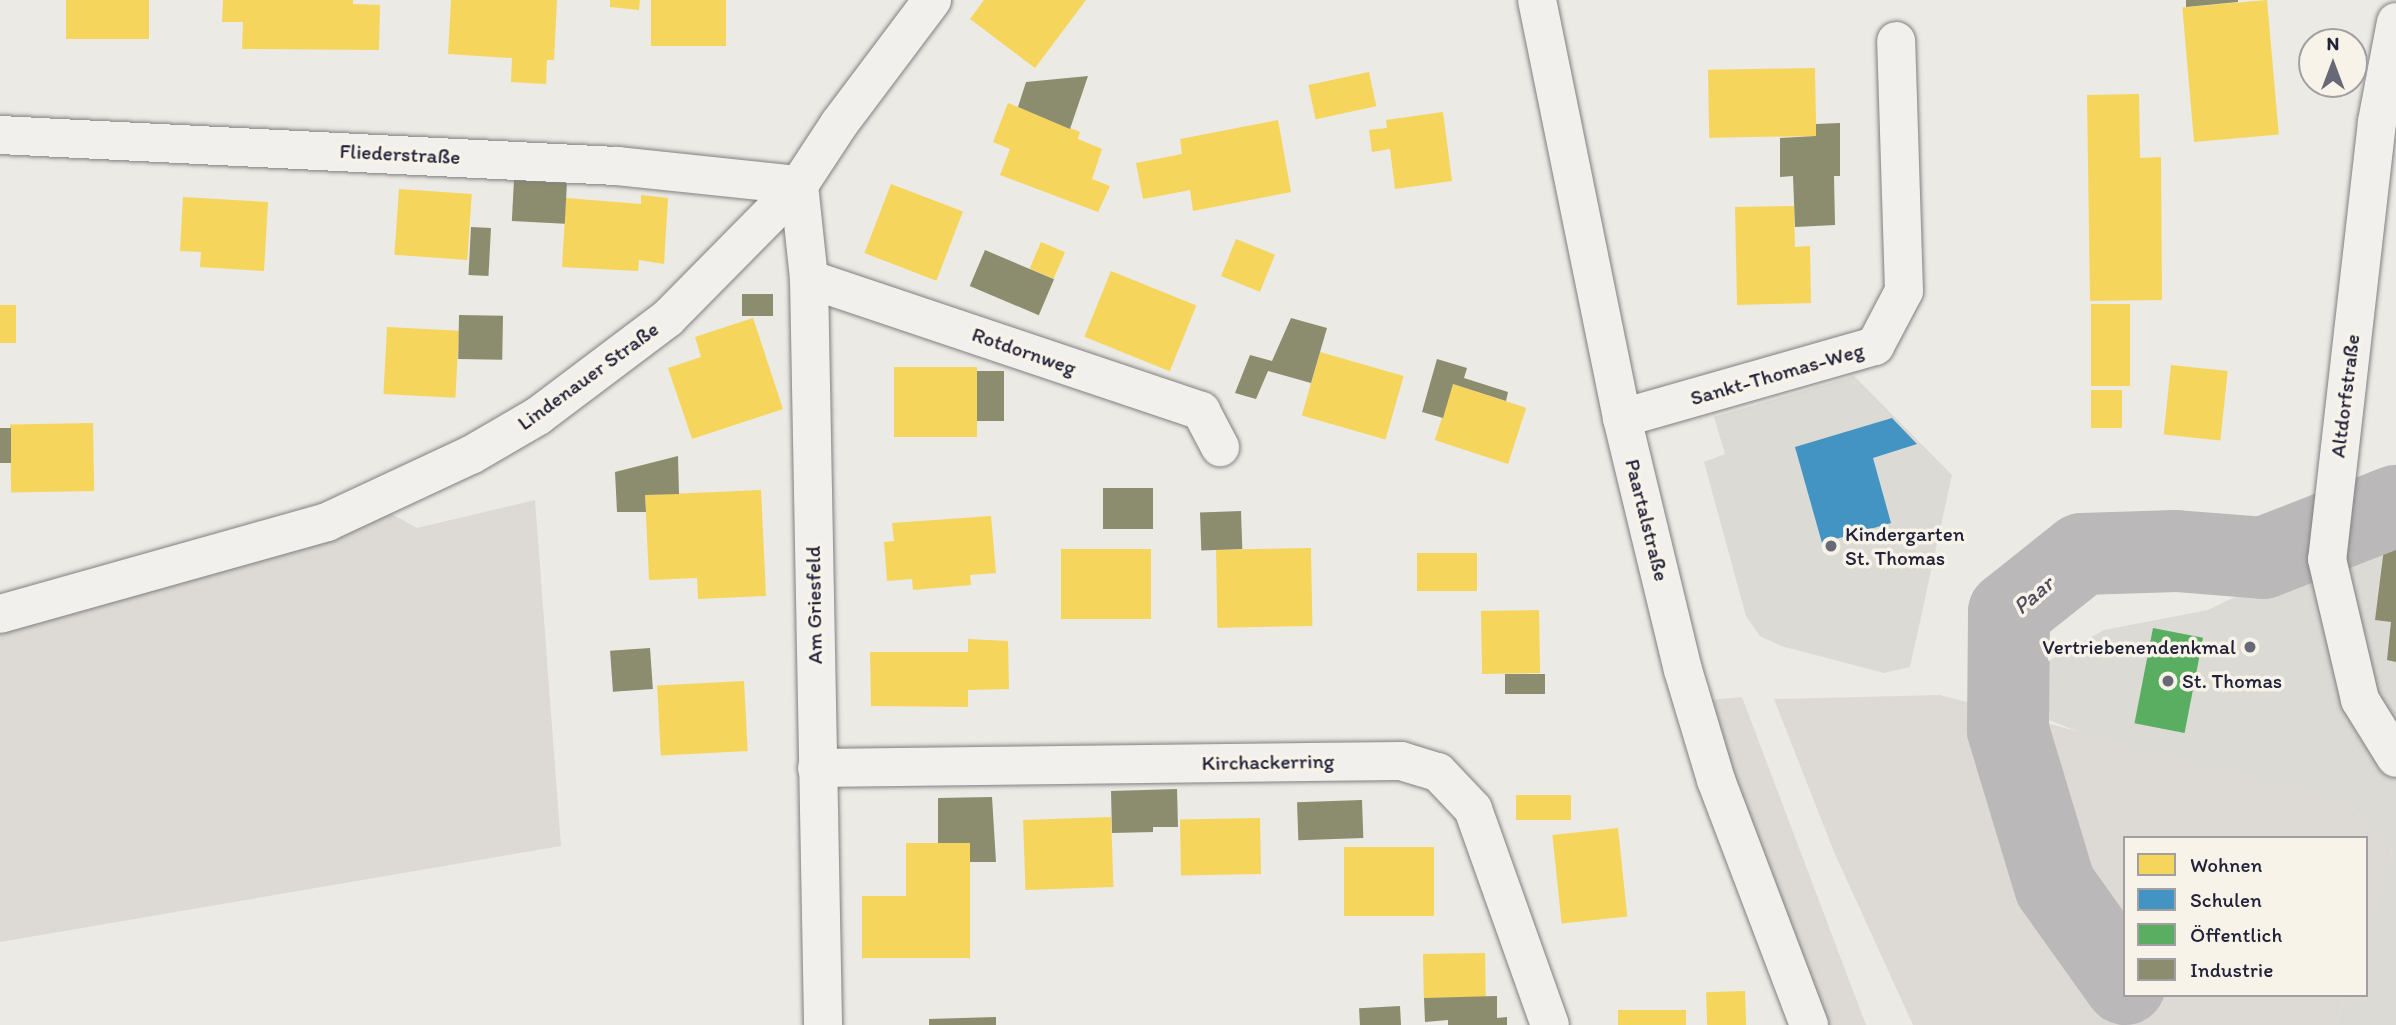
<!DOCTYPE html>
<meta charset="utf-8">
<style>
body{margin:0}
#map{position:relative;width:2396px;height:1025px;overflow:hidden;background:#ebeae4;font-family:Itim,sans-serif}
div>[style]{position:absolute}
.built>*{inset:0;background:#dcdad5}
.green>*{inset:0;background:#dddad5}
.homes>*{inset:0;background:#f6d55c;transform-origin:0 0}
.schools>*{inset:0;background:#4393c3}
.public>*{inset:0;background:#5aae61;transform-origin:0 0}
.industry>*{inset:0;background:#8c8c6e;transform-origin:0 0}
.river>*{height:82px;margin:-41px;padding:0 41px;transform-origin:41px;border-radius:41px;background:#bbb8b9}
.roads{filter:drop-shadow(0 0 2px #818083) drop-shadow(0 0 2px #818083)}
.minor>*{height:38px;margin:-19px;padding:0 19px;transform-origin:19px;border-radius:19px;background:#f1f0ec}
.major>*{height:38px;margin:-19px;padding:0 19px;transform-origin:19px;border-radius:19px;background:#f1f0ec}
.dots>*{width:19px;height:19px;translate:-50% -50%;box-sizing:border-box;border:4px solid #f7f3e8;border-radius:50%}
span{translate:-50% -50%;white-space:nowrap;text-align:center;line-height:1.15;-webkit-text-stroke:7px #f7f3e8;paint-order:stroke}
.street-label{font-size:21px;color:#22223b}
.poi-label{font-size:21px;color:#22223b}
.left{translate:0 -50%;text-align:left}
.right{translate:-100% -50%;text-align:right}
.water-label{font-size:23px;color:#504f60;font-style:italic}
.legend{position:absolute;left:2123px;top:836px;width:245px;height:161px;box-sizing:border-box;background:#f7f3e8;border:2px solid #a29fa3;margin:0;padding:9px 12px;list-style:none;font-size:21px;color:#22223b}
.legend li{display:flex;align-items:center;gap:14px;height:35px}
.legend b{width:35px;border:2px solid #a29fa3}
.north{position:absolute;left:2298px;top:28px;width:70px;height:70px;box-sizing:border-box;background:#f7f3e8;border:2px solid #a29fa3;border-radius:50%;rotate:0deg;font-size:19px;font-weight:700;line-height:28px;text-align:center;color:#22223b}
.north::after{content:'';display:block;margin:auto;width:24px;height:32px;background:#686876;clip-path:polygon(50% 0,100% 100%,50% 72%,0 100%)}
</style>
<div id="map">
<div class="built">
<div style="clip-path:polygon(1854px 376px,1952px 475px,1910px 667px,1884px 673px,1781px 646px,1760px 636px,1746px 616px,1704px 462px,1725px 454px,1714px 417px)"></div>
<div style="clip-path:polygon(2396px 495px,2396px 1025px,2336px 1025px,2345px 995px,2366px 995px,2366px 930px,2392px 851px,2348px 803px,2094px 738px,1987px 695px,2104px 630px,2208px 610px,2285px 573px)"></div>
</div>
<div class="green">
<div style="clip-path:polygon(535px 500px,561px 846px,0 942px,0 634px,195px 578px,390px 513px,417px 528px)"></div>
<div style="clip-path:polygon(1940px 695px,2348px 803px,2392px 851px,2366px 930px,2366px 838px,2125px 838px,2125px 995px,2345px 995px,2336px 1025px,1913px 1025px,1834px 852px,1774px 699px)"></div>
<div style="clip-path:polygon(1742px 697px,1866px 1025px,1824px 1025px,1766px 874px,1710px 700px)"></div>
</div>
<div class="homes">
<div style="left:66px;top:0;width:83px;height:39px"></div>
<div style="clip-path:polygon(223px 0,353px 0,353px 4px,380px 5px,379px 50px,242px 49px,243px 22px,222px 22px)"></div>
<div style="clip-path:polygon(451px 0,557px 0,554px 60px,547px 60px,546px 84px,511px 82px,512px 58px,448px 54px)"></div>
<div style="clip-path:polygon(610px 0,640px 0,639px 10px,610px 7px)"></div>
<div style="left:651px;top:0;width:75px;height:46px"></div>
<div style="clip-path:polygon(984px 0,1086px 0,1035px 68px,970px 19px)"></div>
<div style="left:2267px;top:0;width:135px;height:85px;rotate:85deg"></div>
<div style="left:1815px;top:68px;width:68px;height:107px;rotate:89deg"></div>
<div style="left:1369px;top:72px;width:35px;height:62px;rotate:78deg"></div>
<div style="clip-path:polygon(2139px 94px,2140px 158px,2161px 157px,2162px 300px,2090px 301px,2087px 95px)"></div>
<div style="clip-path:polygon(1008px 103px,1080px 132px,1078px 139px,1102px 149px,1092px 179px,1110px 186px,1098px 212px,1000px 175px,1010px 149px,993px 142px)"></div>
<div style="clip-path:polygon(1443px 112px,1452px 181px,1395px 189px,1390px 149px,1372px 152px,1369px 130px,1387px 128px,1386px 120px)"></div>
<div style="clip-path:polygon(1278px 120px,1291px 192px,1193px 211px,1190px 190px,1143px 199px,1136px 163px,1182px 154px,1180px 139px)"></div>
<div style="left:891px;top:184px;width:77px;height:74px;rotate:21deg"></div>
<div style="left:399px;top:189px;width:73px;height:66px;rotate:4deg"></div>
<div style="clip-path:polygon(641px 195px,668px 198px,664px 264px,639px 260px,638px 271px,562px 267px,566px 198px,641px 204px)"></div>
<div style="clip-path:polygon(183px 197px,268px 202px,264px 271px,200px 267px,201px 252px,180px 251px)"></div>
<div style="clip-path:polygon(1794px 206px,1795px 247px,1810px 246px,1811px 303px,1737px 305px,1735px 207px)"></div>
<div style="left:1236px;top:239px;width:42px;height:40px;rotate:22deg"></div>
<div style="left:1041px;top:242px;width:26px;height:29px;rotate:23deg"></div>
<div style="left:1111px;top:271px;width:92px;height:71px;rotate:22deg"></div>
<div style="left:2091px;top:304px;width:39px;height:82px"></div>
<div style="left:0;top:305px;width:16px;height:38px"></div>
<div style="clip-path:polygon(753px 318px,783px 409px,692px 439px,668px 368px,701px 357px,695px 337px)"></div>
<div style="left:387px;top:327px;width:72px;height:67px;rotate:3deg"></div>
<div style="left:1320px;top:352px;width:87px;height:66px;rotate:16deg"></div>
<div style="left:2171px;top:365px;width:57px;height:70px;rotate:6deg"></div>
<div style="left:894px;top:367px;width:83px;height:70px"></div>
<div style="left:1453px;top:384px;width:77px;height:59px;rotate:18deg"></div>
<div style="left:2091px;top:390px;width:31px;height:38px"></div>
<div style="left:93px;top:423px;width:68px;height:83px;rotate:89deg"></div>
<div style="clip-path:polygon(761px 490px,766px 596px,698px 599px,697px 578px,649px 580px,645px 495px)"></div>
<div style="clip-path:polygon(991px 516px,996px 573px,970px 575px,971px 585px,913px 590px,912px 579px,887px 581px,884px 542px,894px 541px,892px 523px)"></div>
<div style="left:1311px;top:548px;width:78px;height:95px;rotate:89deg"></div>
<div style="left:1151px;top:549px;width:70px;height:90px;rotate:90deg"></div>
<div style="left:1417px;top:553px;width:60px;height:38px"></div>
<div style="left:1539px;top:610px;width:63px;height:58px;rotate:89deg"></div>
<div style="clip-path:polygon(968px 639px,1008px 641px,1009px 689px,968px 690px,968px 707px,871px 706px,870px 652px,968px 652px)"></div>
<div style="left:744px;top:681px;width:70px;height:87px;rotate:87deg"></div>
<div style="left:1516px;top:795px;width:55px;height:25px"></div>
<div style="left:1111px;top:817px;width:70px;height:88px;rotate:88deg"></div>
<div style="left:1260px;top:818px;width:56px;height:80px;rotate:89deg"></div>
<div style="left:1618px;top:828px;width:89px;height:66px;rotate:84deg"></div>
<div style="clip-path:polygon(906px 843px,970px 843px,970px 958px,862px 958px,862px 896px,906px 896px)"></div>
<div style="left:1434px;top:847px;width:69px;height:90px;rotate:90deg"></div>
<div style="left:1485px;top:953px;width:44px;height:62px;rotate:89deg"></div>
<div style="left:1745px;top:991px;width:34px;height:39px;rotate:88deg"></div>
<div style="left:1686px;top:1010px;width:15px;height:68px;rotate:90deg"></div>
</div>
<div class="schools">
<div style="clip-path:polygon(1892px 418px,1917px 444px,1873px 458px,1891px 523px,1822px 543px,1795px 447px)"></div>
</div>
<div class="public">
<div style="left:2153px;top:628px;width:51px;height:97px;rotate:11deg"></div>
</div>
<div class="industry">
<div style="clip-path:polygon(2186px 0,2238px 0,2238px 2px,2186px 7px)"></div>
<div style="clip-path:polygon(1088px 76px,1070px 129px,1018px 107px,1026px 82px)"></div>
<div style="clip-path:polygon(1840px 123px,1840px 176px,1834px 176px,1835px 225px,1795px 227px,1793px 176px,1780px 177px,1780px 138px,1816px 136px,1816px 124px)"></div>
<div style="left:514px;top:180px;width:53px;height:41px;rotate:3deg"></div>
<div style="left:471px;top:227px;width:20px;height:48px;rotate:3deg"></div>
<div style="left:985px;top:250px;width:75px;height:39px;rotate:23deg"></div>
<div style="left:742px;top:294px;width:31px;height:22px"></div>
<div style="left:459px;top:315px;width:44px;height:44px;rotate:1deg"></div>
<div style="clip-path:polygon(1291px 318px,1327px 328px,1311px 383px,1268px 371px,1256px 399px,1235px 393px,1250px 355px,1272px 361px)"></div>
<div style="clip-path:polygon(1437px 359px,1467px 368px,1464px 378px,1508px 392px,1506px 401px,1453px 384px,1443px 418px,1422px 412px)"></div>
<div style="left:977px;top:371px;width:27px;height:50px"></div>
<div style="left:0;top:428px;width:11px;height:35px"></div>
<div style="clip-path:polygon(678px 456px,679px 494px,645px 495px,646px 512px,617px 512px,615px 472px)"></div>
<div style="left:1103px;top:488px;width:50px;height:41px"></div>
<div style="left:1241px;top:511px;width:38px;height:41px;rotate:88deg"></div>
<div style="clip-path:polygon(2387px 525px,2396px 527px,2396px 662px,2387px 660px,2391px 622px,2375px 620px)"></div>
<div style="left:650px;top:648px;width:41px;height:40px;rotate:86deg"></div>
<div style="left:1505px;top:674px;width:40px;height:20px"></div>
<div style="clip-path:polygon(1177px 789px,1178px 827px,1153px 827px,1153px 832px,1112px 833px,1111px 791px)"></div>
<div style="clip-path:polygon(992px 797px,996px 862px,970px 862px,970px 843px,938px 843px,938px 798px)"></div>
<div style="left:1362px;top:800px;width:38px;height:65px;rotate:88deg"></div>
<div style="clip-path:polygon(1497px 996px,1497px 1018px,1507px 1017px,1507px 1025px,1448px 1025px,1448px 1020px,1425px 1022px,1424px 998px)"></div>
<div style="left:1400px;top:1006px;width:19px;height:41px;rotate:87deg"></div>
<div style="clip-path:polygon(996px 1017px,996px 1025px,929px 1025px,929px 1019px)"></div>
</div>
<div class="river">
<div style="left:2125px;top:984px;width:120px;rotate:-125.5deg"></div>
<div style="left:2055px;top:886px;width:163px;rotate:-106.8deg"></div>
<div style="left:2008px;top:730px;width:118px;rotate:-89.5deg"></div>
<div style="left:2009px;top:612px;width:93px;rotate:-38.5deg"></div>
<div style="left:2082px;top:554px;width:94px;rotate:-1.8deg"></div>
<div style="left:2176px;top:551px;width:87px;rotate:4.6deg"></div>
<div style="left:2263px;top:558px;width:143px;rotate:-21.4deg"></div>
</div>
<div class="roads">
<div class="minor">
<div style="left:2396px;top:22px;width:102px;rotate:100.8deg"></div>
<div style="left:2377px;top:122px;width:440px;rotate:96.5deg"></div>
<div style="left:2327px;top:559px;width:145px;rotate:76.8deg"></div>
<div style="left:2360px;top:700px;width:68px;rotate:58.2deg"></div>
<div style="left:0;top:135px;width:618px;rotate:2.88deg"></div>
<div style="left:617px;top:166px;width:183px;rotate:6deg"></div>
<div style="left:799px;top:185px;width:95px;rotate:83.9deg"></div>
<div style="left:809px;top:279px;width:746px;rotate:88.92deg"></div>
<div style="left:809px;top:279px;width:414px;rotate:18.6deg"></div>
<div style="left:1201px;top:411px;width:41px;rotate:62.2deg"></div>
<div style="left:1622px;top:418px;width:263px;rotate:-15.9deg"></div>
<div style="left:1875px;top:346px;width:62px;rotate:-62.2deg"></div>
<div style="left:1904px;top:291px;width:250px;rotate:-91.8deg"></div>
<div style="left:0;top:614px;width:340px;rotate:-15.7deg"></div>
<div style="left:327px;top:522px;width:159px;rotate:-25deg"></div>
<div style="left:471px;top:455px;width:78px;rotate:-30.2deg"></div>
<div style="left:538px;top:416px;width:163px;rotate:-37deg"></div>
<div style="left:668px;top:318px;width:187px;rotate:-45.4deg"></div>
<div style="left:799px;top:185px;width:73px;rotate:-56.7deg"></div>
<div style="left:839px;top:124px;width:155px;rotate:-53.1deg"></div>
<div style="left:817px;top:768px;width:584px;rotate:-0.69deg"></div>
<div style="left:1401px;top:761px;width:39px;rotate:17deg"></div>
<div style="left:1438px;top:772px;width:51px;rotate:46.6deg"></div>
<div style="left:1473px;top:809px;width:229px;rotate:70.4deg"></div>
</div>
<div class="major">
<div style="left:1537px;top:0;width:427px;rotate:78.5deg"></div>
<div style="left:1622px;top:418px;width:259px;rotate:76.4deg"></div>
<div style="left:1683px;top:670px;width:115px;rotate:73.3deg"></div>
<div style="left:1716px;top:780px;width:262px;rotate:69.2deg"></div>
</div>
</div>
<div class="dots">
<div style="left:1831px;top:546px;background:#686876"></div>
<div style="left:2250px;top:647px;background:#686876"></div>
<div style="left:2168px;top:681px;background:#686876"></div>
</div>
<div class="street-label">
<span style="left:400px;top:154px;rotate:3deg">Fliederstraße</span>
<span style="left:1024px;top:351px;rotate:19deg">Rotdornweg</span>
<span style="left:1777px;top:374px;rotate:-16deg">Sankt-Thomas-Weg</span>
<span style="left:588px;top:376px;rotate:-36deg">Lindenauer Straße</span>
<span style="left:2345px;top:396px;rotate:-83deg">Altdorfstraße</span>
<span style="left:1647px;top:520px;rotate:76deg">Paartalstraße</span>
<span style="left:814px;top:605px;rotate:-91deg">Am Griesfeld</span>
<span style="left:1268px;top:762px;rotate:-1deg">Kirchackerring</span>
</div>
<div class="poi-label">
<span class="left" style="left:1845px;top:546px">Kindergarten<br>St. Thomas</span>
<span class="right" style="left:2236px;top:647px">Vertriebenendenkmal</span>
<span class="left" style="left:2182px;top:681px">St. Thomas</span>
</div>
<div class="water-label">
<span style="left:2033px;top:595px;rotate:-41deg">Paar</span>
</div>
<ul class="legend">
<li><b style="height:19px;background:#f6d55c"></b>Wohnen</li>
<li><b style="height:19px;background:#4393c3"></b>Schulen</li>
<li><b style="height:19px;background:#5aae61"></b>Öffentlich</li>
<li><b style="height:19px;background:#8c8c6e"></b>Industrie</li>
</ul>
<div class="north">N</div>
</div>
